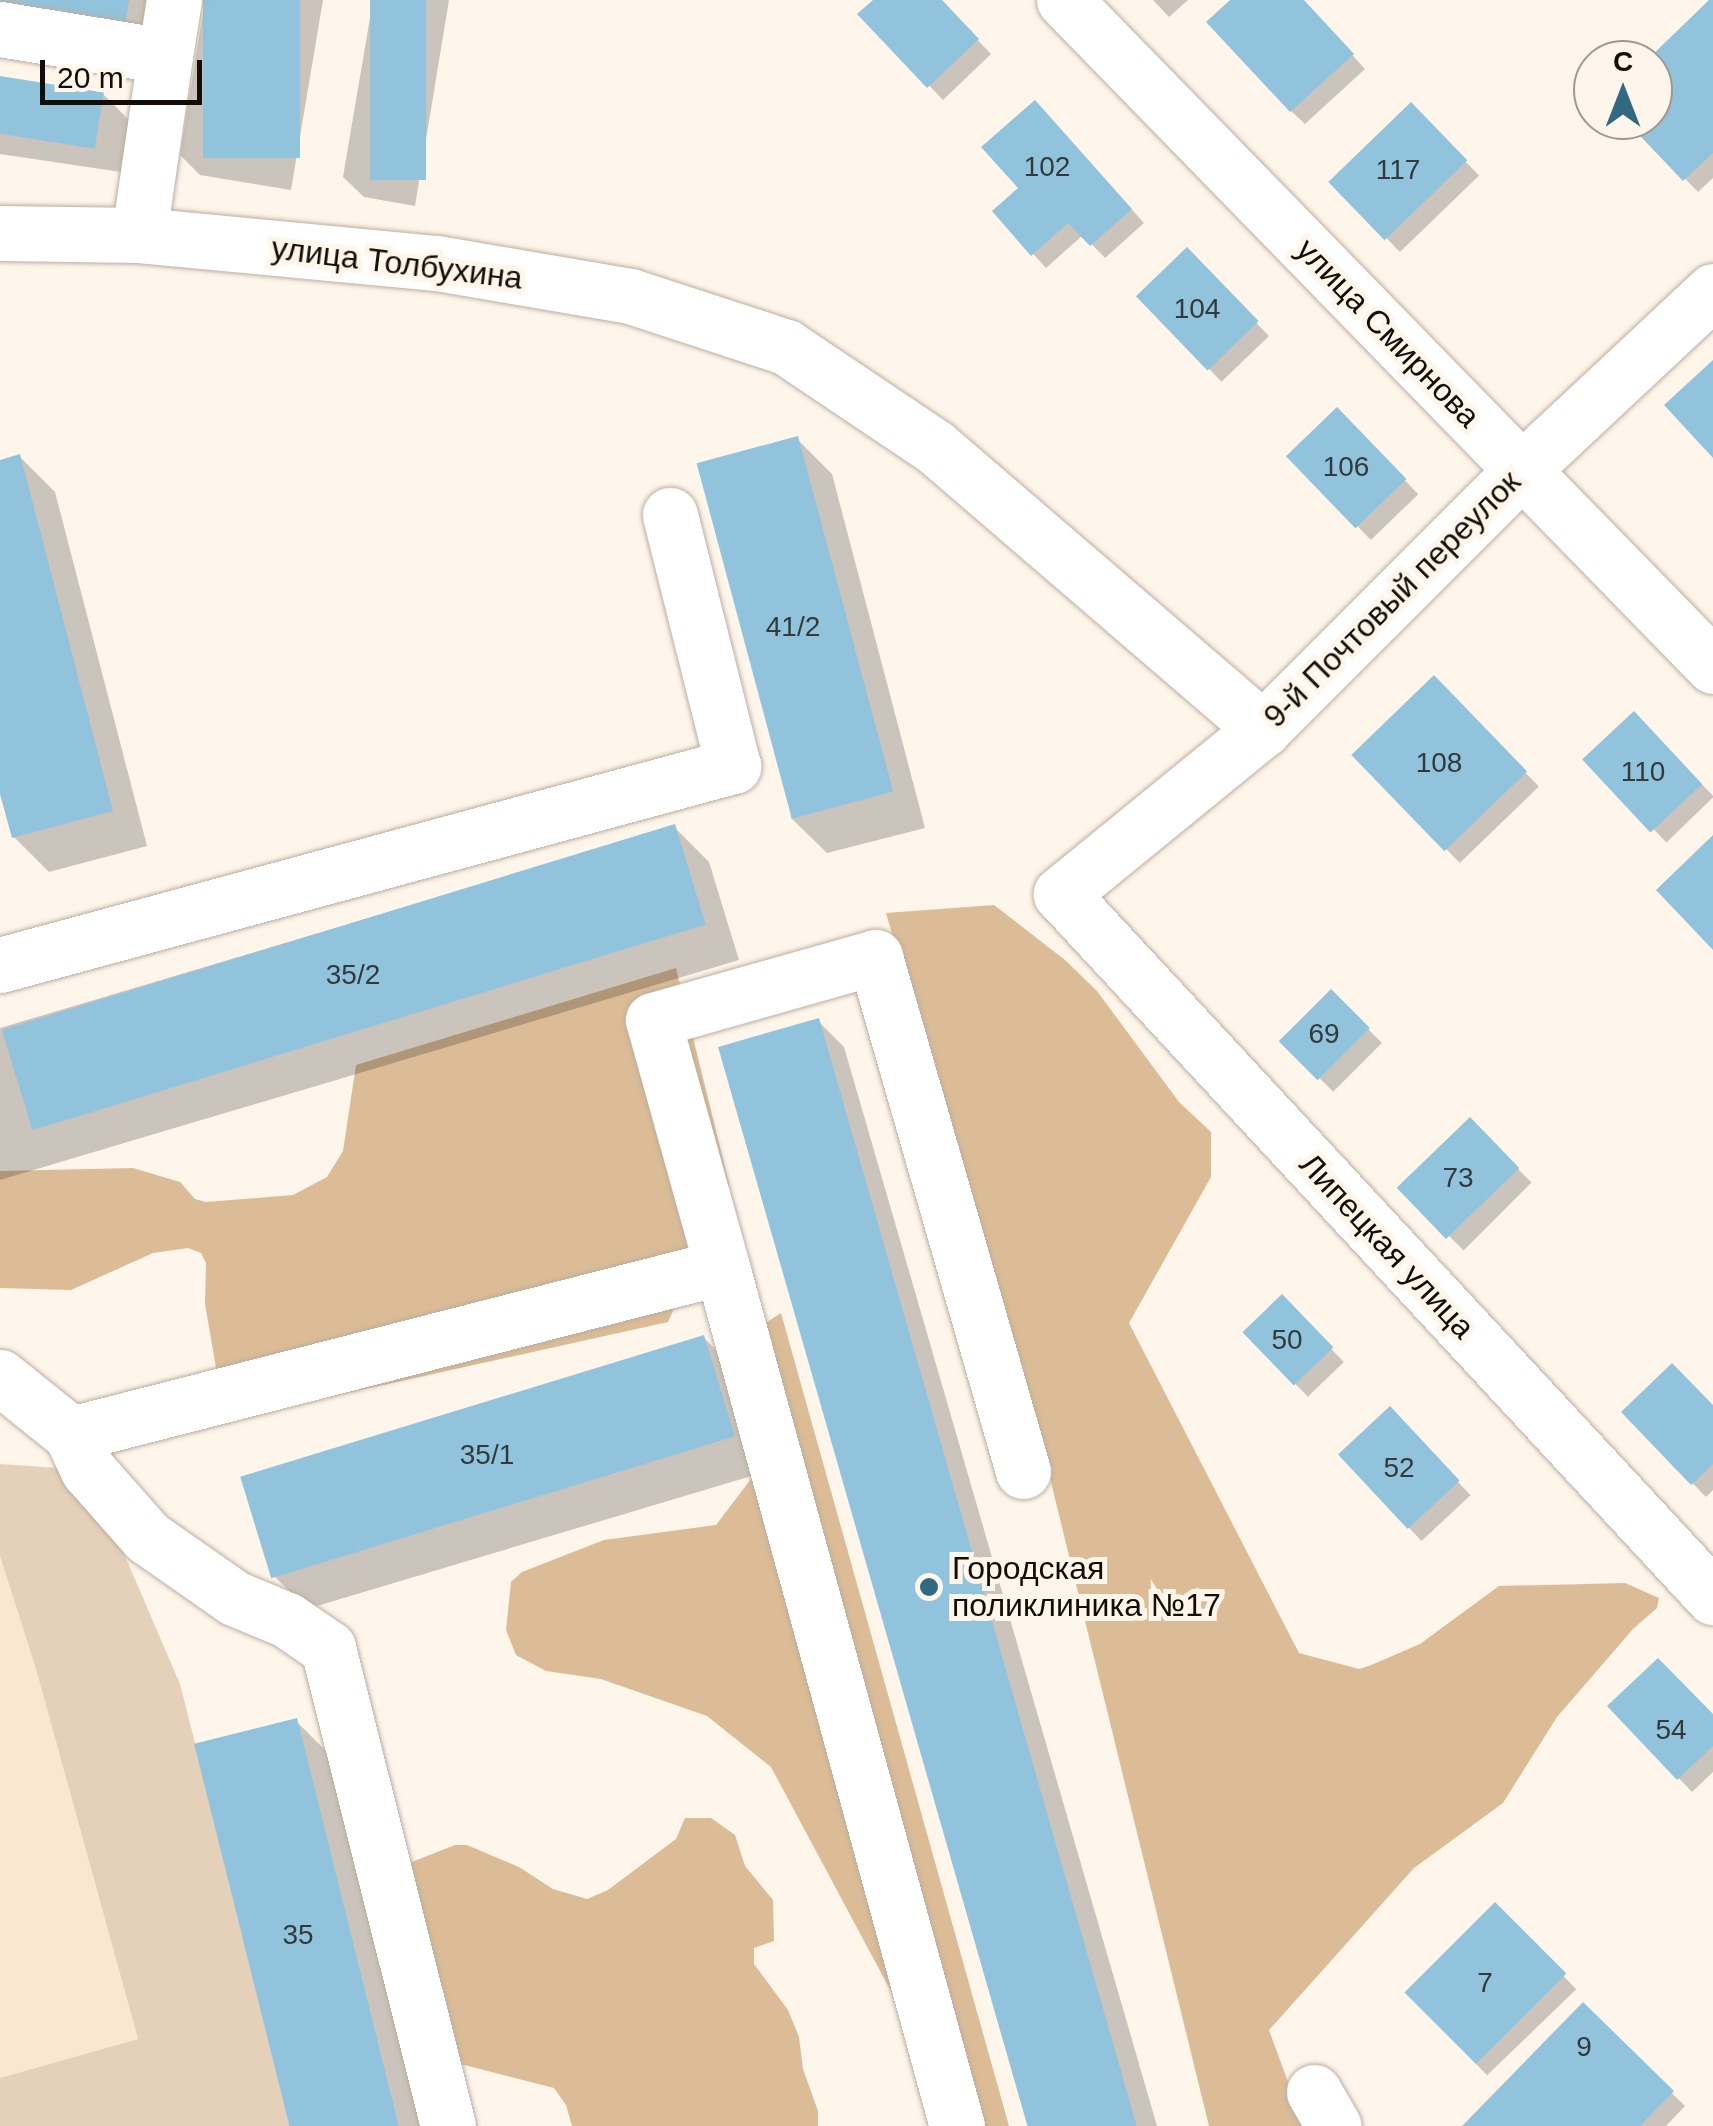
<!DOCTYPE html>
<meta charset="utf-8">
<style>
body{margin:0}
#map{position:relative;width:1713px;height:2126px;overflow:hidden;background:#fef5eb;font-family:Arial,sans-serif}
div>[style]{position:absolute}
.built>*{inset:0;background:#fbe7d0}
.green>*{inset:0;background:#e5d1ba}
.forest>*{inset:0;background:#dbbc96}
.shadow>*{inset:0;background:#0003;transform-origin:0 0}
.building>*{inset:0;background:#92c3dc;transform-origin:0 0}
.roads{filter:drop-shadow(0 0 2px #bcae9e) drop-shadow(0 0 2px #bcae9e)}
.minor>*{height:55px;margin:-27.5px;padding:0 27.5px;transform-origin:27.5px;border-radius:27.5px;background:#fff}
.dots>*{width:28px;height:28px;translate:-50% -50%;box-sizing:border-box;border:5px solid #fef5eb;border-radius:50%}
span{translate:-50% -50%;white-space:nowrap;text-align:center;line-height:1.15;-webkit-text-stroke:10px #fef5eb;paint-order:stroke}
.number-label{font-size:28px;color:#323a3c}
.number-label span{-webkit-text-stroke-width:0}
.street-label{font-size:32px;color:#120d07}
.poi-label{font-size:32px;color:#120d07}
.left{translate:0 -50%;text-align:left}
.north{position:absolute;left:1573px;top:40px;width:100px;height:100px;box-sizing:border-box;background:#fef5eb;border:2px solid #a09890;border-radius:50%;rotate:0deg;font-size:28px;font-weight:700;line-height:40px;text-align:center;color:#120d07}
.north::after{content:'';display:block;margin:auto;width:35px;height:45px;background:#316983;clip-path:polygon(50% 0,100% 100%,50% 72%,0 100%)}
.scale{position:absolute;left:40px;top:60px;width:162px;height:45px;box-sizing:border-box;border:5px solid #120d07;border-top:0;padding-left:12px;font-size:30px;line-height:35px;white-space:nowrap;color:#120d07;-webkit-text-stroke:8px #fef5eb;paint-order:stroke}
</style>
<div id="map">
<div class="built">
<div style="clip-path:polygon(0 1556px,36px 1669px,138px 2039px,0 2078px)"></div>
</div>
<div class="green">
<div style="clip-path:polygon(0 1464px,88px 1470px,180px 1684px,293px 2126px,0 2126px,0 2078px,138px 2039px,36px 1669px,0 1556px)"></div>
</div>
<div class="forest">
<div style="clip-path:polygon(994px 905px,1065px 960px,1097px 991px,1179px 1102px,1211px 1132px,1211px 1177px,1129px 1323px,1299px 1653px,1359px 1669px,1369px 1666px,1420px 1644px,1499px 1586px,1625px 1583px,1659px 1598px,1657px 1608px,1633px 1629px,1557px 1717px,1503px 1803px,1414px 1868px,1269px 2030px,1304px 2126px,1209px 2126px,1047px 1466px,886px 913px)"></div>
<div style="clip-path:polygon(676px 968px,729px 1184px,668px 1322px,225px 1420px,205px 1304px,206px 1263px,201px 1253px,188px 1248px,153px 1253px,71px 1290px,0 1288px,0 1171px,133px 1168px,180px 1182px,195px 1199px,206px 1202px,293px 1195px,327px 1177px,343px 1151px,356px 1065px)"></div>
<div style="clip-path:polygon(781px 1313px,1009px 2126px,963px 2126px,771px 1767px,707px 1716px,601px 1679px,546px 1671px,516px 1655px,506px 1630px,511px 1582px,522px 1572px,604px 1540px,716px 1525px,754px 1475px,733px 1344px)"></div>
<div style="clip-path:polygon(685px 1818px,711px 1818px,735px 1835px,745px 1866px,773px 1900px,774px 1941px,754px 1948px,754px 1964px,788px 2010px,799px 2037px,803px 2069px,818px 2111px,818px 2126px,572px 2126px,566px 2105px,554px 2088px,414px 2052px,361px 1882px,455px 1845px,467px 1845px,519px 1867px,553px 1889px,587px 1899px,608px 1890px,676px 1839px)"></div>
</div>
<div class="shadow">
<div style="clip-path:polygon(0 0,158px 0,150px 50px)"></div>
<div style="clip-path:polygon(205px 0,323px 0,291px 190px,200px 175px,180px 155px)"></div>
<div style="clip-path:polygon(373px 0,449px 0,415px 206px,364px 197px,343px 177px)"></div>
<div style="clip-path:polygon(876px 0,939px 0,991px 54px,943px 100px,861px 14px)"></div>
<div style="clip-path:polygon(1153px 0,1188px 0,1169px 17px)"></div>
<div style="clip-path:polygon(1233px 0,1302px 0,1365px 69px,1305px 124px,1291px 111px)"></div>
<div style="clip-path:polygon(1713px 0,1713px 178px,1698px 192px,1628px 120px,1653px 120px,1650px 60px)"></div>
<div style="clip-path:polygon(0 79px,103px 94px,129px 120px,121px 172px,0 154px)"></div>
<div style="left:1411px;top:105px;width:98px;height:110px;rotate:46deg"></div>
<div style="clip-path:polygon(1049px 117px,1144px 223px,1105px 258px,1083px 235px,1046px 268px,995px 212px,1021px 188px)"></div>
<div style="left:1187px;top:251px;width:118px;height:66px;rotate:46deg"></div>
<div style="left:1337px;top:410px;width:117px;height:66px;rotate:46deg"></div>
<div style="clip-path:polygon(797px 439px,832px 474px,925px 828px,827px 853px,791px 818px)"></div>
<div style="clip-path:polygon(20px 457px,55px 492px,147px 846px,49px 872px,14px 837px,0 784px,0 462px)"></div>
<div style="left:1434px;top:678px;width:151px;height:110px;rotate:46deg"></div>
<div style="left:1634px;top:714px;width:115px;height:66px;rotate:46deg"></div>
<div style="clip-path:polygon(674px 827px,709px 862px,739px 960px,0 1180px,0 1028px)"></div>
<div style="left:1331px;top:992px;width:72px;height:69px;rotate:45deg"></div>
<div style="clip-path:polygon(818px 1021px,844px 1047px,1157px 2126px,1033px 2126px)"></div>
<div style="left:1470px;top:1121px;width:87px;height:96px;rotate:45deg"></div>
<div style="left:1282px;top:1298px;width:89px;height:50px;rotate:46deg"></div>
<div style="clip-path:polygon(704px 1338px,739px 1373px,768px 1471px,307px 1609px,272px 1574px)"></div>
<div style="clip-path:polygon(1713px 1408px,1713px 1490px,1706px 1497px,1624px 1412px)"></div>
<div style="left:1390px;top:1409px;width:118px;height:67px;rotate:47deg"></div>
<div style="clip-path:polygon(1610px 1706px,1713px 1717px,1713px 1772px,1692px 1792px)"></div>
<div style="clip-path:polygon(296px 1721px,331px 1756px,426px 2126px,295px 2126px)"></div>
<div style="left:1495px;top:1905px;width:117px;height:124px;rotate:46deg"></div>
<div style="clip-path:polygon(1583px 2006px,1685px 2106px,1666px 2126px,1465px 2126px)"></div>
</div>
<div class="building">
<div style="clip-path:polygon(0 0,129px 0,125px 25px,0 6px)"></div>
<div style="left:203px;top:0;width:97px;height:158px"></div>
<div style="left:370px;top:0;width:56px;height:180px"></div>
<div style="clip-path:polygon(873px 0,942px 0,979px 39px,927px 88px,857px 14px)"></div>
<div style="clip-path:polygon(1230px 0,1304px 0,1354px 54px,1290px 112px,1206px 22px)"></div>
<div style="clip-path:polygon(1709px 0,1713px 0,1713px 153px,1683px 181px,1625px 120px,1653px 120px,1653px 60px,1647px 60px)"></div>
<div style="left:0;top:76px;width:105px;height:57px;rotate:9deg"></div>
<div style="clip-path:polygon(1035px 100px,1132px 209px,1090px 246px,1068px 223px,1031px 256px,992px 211px,1018px 188px,981px 147px)"></div>
<div style="left:1411px;top:102px;width:81px;height:115px;rotate:46deg"></div>
<div style="left:1187px;top:247px;width:103px;height:71px;rotate:46deg"></div>
<div style="clip-path:polygon(1713px 360px,1713px 458px,1664px 405px)"></div>
<div style="left:1337px;top:407px;width:100px;height:71px;rotate:46deg"></div>
<div style="left:798px;top:436px;width:368px;height:105px;rotate:75deg"></div>
<div style="clip-path:polygon(20px 454px,113px 811px,12px 838px,0 794px,0 460px)"></div>
<div style="left:1434px;top:675px;width:134px;height:115px;rotate:46deg"></div>
<div style="left:1634px;top:711px;width:100px;height:71px;rotate:47deg"></div>
<div style="left:675px;top:824px;width:105px;height:704px;rotate:73deg"></div>
<div style="clip-path:polygon(1713px 835px,1713px 950px,1656px 890px)"></div>
<div style="left:1331px;top:989px;width:55px;height:74px;rotate:45deg"></div>
<div style="left:819px;top:1018px;width:1154px;height:105px;rotate:74deg"></div>
<div style="left:1470px;top:1117px;width:71px;height:102px;rotate:46deg"></div>
<div style="left:1282px;top:1294px;width:74px;height:55px;rotate:46deg"></div>
<div style="left:704px;top:1335px;width:106px;height:485px;rotate:73deg"></div>
<div style="clip-path:polygon(1672px 1363px,1713px 1405px,1713px 1464px,1691px 1485px,1621px 1412px)"></div>
<div style="left:1390px;top:1406px;width:102px;height:71px;rotate:47deg"></div>
<div style="clip-path:polygon(1658px 1658px,1713px 1714px,1713px 1746px,1677px 1780px,1607px 1706px)"></div>
<div style="left:297px;top:1718px;width:421px;height:106px;rotate:76deg"></div>
<div style="left:1495px;top:1902px;width:101px;height:128px;rotate:45deg"></div>
<div style="clip-path:polygon(1583px 2002px,1674px 2091px,1640px 2126px,1462px 2126px)"></div>
</div>
<div class="roads">
<div class="minor">
<div style="left:1064px;top:0;width:930px;rotate:45.74deg"></div>
<div style="left:0;top:29px;width:167px;rotate:9.3deg"></div>
<div style="left:165px;top:56px;width:181px;rotate:98.3deg"></div>
<div style="left:165px;top:56px;width:57px;rotate:-80.9deg"></div>
<div style="left:0;top:233px;width:139px;rotate:0.8deg"></div>
<div style="left:139px;top:235px;width:299px;rotate:5.4deg"></div>
<div style="left:437px;top:263px;width:196px;rotate:9.7deg"></div>
<div style="left:630px;top:296px;width:164px;rotate:18.1deg"></div>
<div style="left:786px;top:347px;width:179px;rotate:33.9deg"></div>
<div style="left:935px;top:447px;width:433px;rotate:40.7deg"></div>
<div style="left:1713px;top:291px;width:262px;rotate:136.9deg"></div>
<div style="left:1522px;top:470px;width:366px;rotate:135deg"></div>
<div style="left:1263px;top:729px;width:261px;rotate:140.8deg"></div>
<div style="left:1061px;top:894px;width:959px;rotate:47.16deg"></div>
<div style="left:0;top:965px;width:760px;rotate:-15.19deg"></div>
<div style="left:733px;top:766px;width:259px;rotate:-104.1deg"></div>
<div style="left:722px;top:1267px;width:256px;rotate:-105.6deg"></div>
<div style="left:653px;top:1020px;width:231px;rotate:-15.8deg"></div>
<div style="left:875px;top:957px;width:535px;rotate:73.94deg"></div>
<div style="left:0;top:1377px;width:91px;rotate:38.8deg"></div>
<div style="left:71px;top:1434px;width:40px;rotate:65deg"></div>
<div style="left:88px;top:1470px;width:89px;rotate:48.6deg"></div>
<div style="left:147px;top:1537px;width:106px;rotate:35deg"></div>
<div style="left:234px;top:1598px;width:57px;rotate:22.5deg"></div>
<div style="left:287px;top:1620px;width:50px;rotate:34.3deg"></div>
<div style="left:328px;top:1648px;width:493px;rotate:75.9deg"></div>
<div style="left:71px;top:1434px;width:672px;rotate:-14.39deg"></div>
<div style="left:722px;top:1267px;width:891px;rotate:74.7deg"></div>
<div style="left:1314px;top:2092px;width:39px;rotate:60deg"></div>
</div>
</div>
<div class="dots">
<div style="left:929px;top:1587px;background:#316983"></div>
</div>
<div class="number-label">
<span style="left:1047px;top:167px">102</span>
<span style="left:1398px;top:170px">117</span>
<span style="left:1197px;top:309px">104</span>
<span style="left:1346px;top:467px">106</span>
<span style="left:793px;top:627px">41/2</span>
<span style="left:1439px;top:763px">108</span>
<span style="left:1643px;top:772px">110</span>
<span style="left:353px;top:975px">35/2</span>
<span style="left:1324px;top:1034px">69</span>
<span style="left:1458px;top:1178px">73</span>
<span style="left:1287px;top:1340px">50</span>
<span style="left:487px;top:1455px">35/1</span>
<span style="left:1399px;top:1468px">52</span>
<span style="left:1671px;top:1730px">54</span>
<span style="left:298px;top:1935px">35</span>
<span style="left:1485px;top:1983px">7</span>
<span style="left:1584px;top:2047px">9</span>
</div>
<div class="street-label">
<span style="left:397px;top:263px;rotate:7deg">улица Толбухина</span>
<span style="left:1388px;top:333px;rotate:46deg">улица Смирнова</span>
<span style="left:1392px;top:599px;rotate:-45deg">9-й Почтовый переулок</span>
<span style="left:1387px;top:1246px;rotate:47deg">Липецкая улица</span>
</div>
<div class="poi-label">
<span class="left" style="left:952px;top:1587px">Городская<br>поликлиника №17</span>
</div>
<div class="north">С</div>
<div class="scale">20 m</div>
</div>
